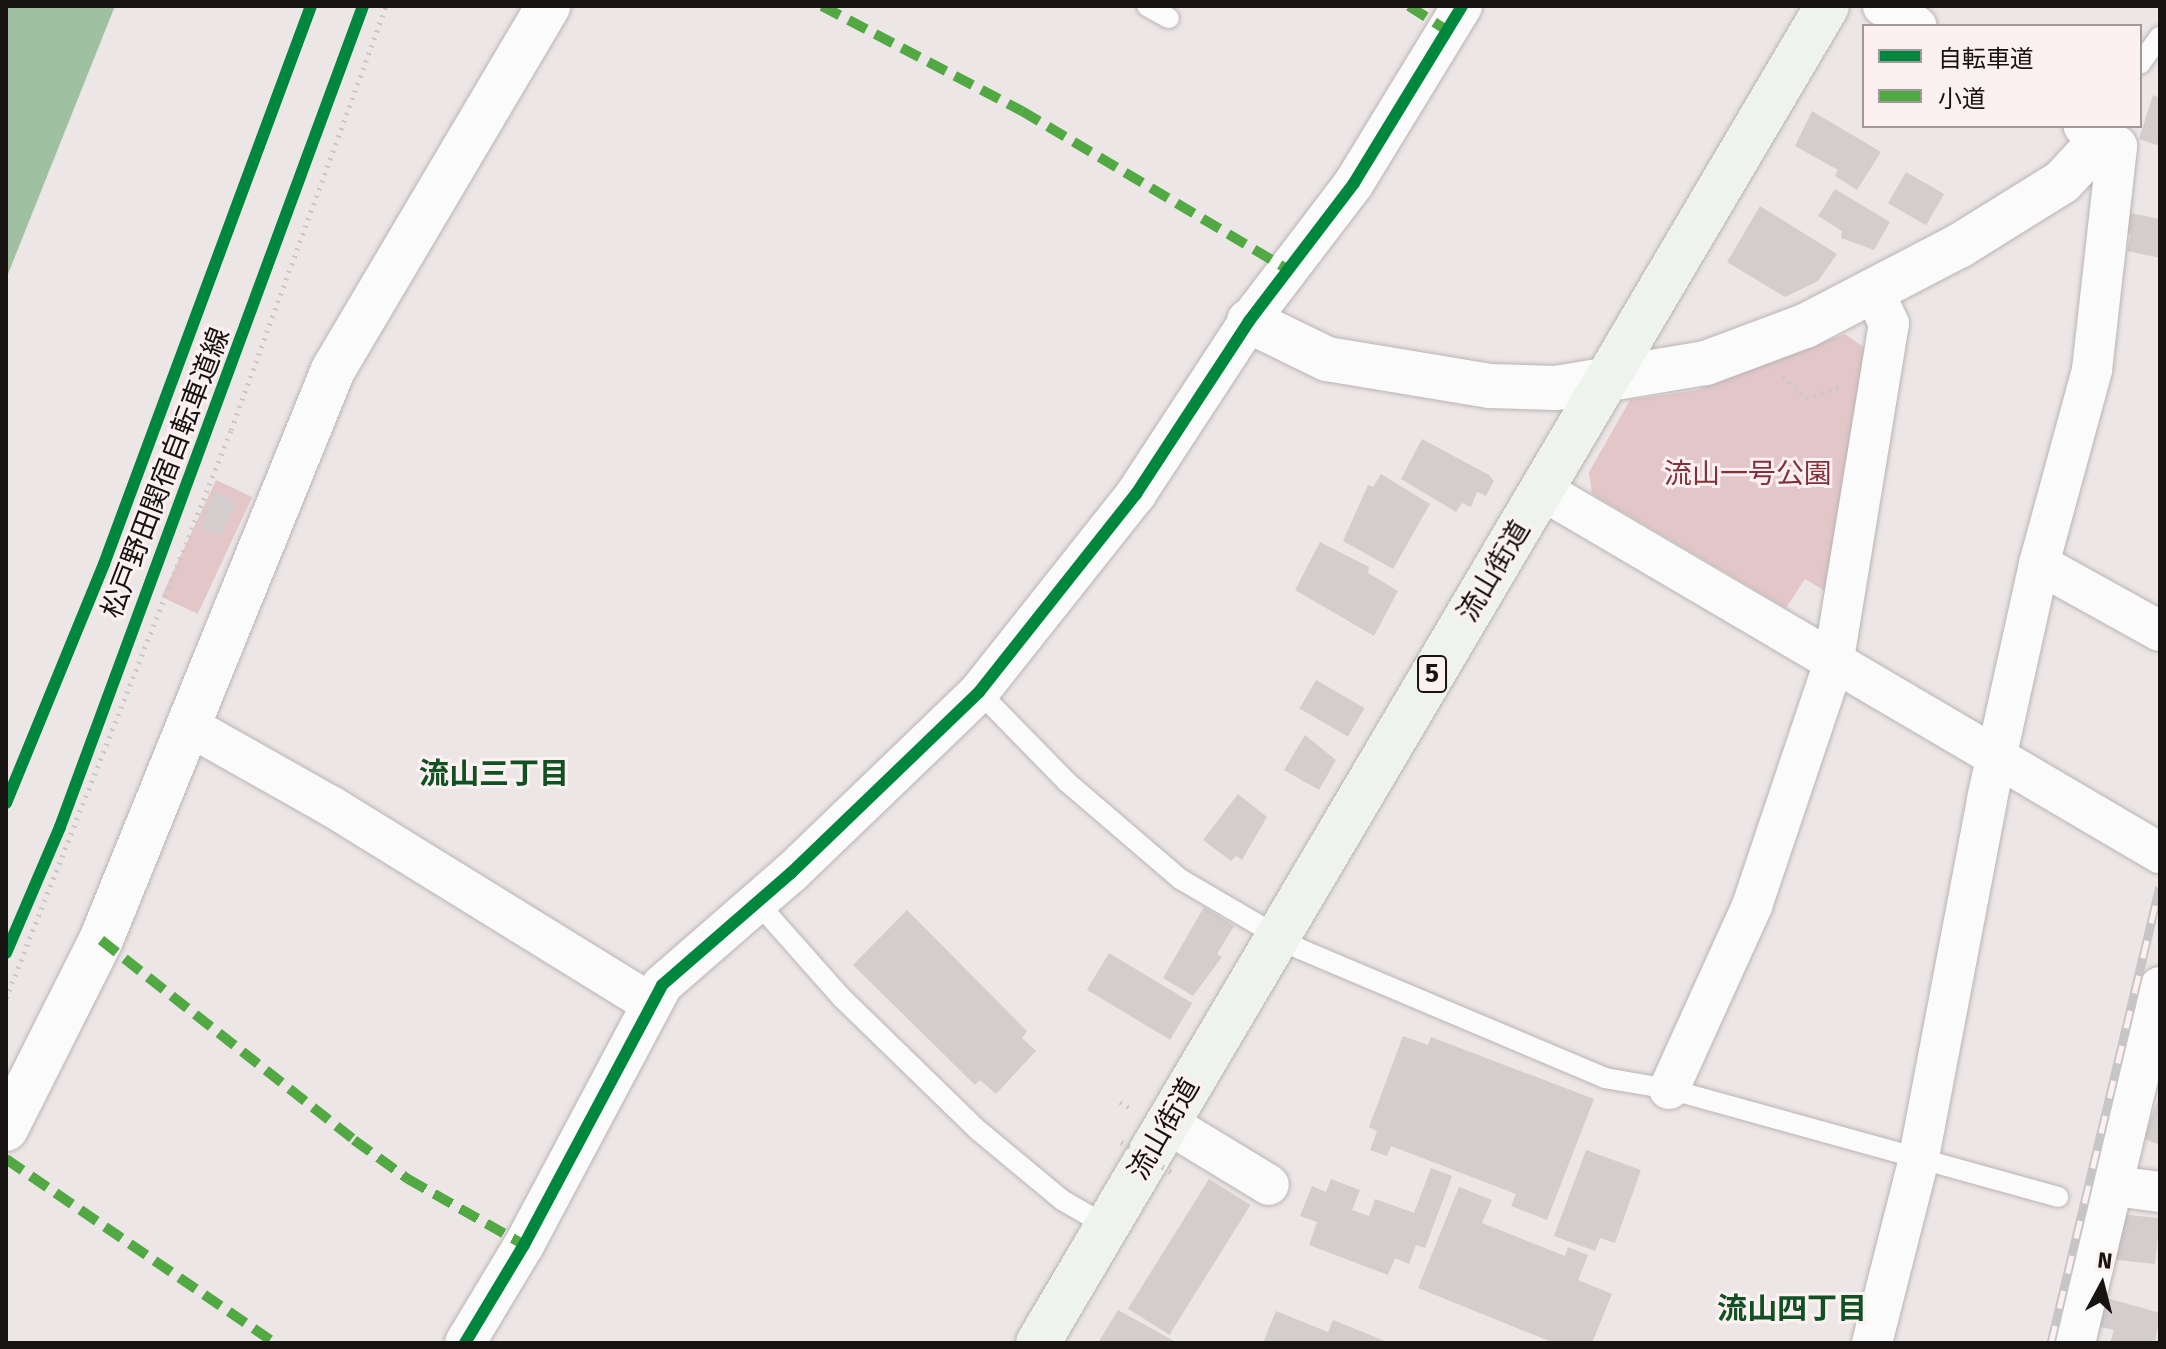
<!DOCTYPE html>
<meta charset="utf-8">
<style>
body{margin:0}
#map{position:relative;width:2166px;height:1349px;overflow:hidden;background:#ede6e6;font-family:"Fira Sans","Noto Sans JP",sans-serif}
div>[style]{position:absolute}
.green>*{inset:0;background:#e3c7c8;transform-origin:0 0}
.water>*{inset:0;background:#9fc0a1}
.building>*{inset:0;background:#d3cdcd;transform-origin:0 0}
.path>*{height:5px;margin-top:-2.5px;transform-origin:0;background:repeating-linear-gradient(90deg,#cac7c7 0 2px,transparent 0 8px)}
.roads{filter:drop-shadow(0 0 2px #bab4b4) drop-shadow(0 0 2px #bab4b4)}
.service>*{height:20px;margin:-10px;padding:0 10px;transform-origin:10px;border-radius:10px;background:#fcfbfb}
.minor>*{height:40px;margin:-20px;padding:0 20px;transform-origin:20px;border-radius:20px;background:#fcfbfb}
.tertiary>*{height:44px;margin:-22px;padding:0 22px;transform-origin:22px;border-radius:22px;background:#fcfbfb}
.primary>*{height:44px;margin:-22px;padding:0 22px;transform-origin:22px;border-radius:22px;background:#eef3ee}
.rail>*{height:9px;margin-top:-4.5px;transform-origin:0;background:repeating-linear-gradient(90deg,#fdf0f1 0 18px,#c7c5c5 0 36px);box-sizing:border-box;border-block:2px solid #c7c5c5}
.path-bridge>*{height:5px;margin-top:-2.5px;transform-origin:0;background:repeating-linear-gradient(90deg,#cac7c7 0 2px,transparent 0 8px)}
.quiet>*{height:10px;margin-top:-5px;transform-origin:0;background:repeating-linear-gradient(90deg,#52a842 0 20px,transparent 0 30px)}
.cycleway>*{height:12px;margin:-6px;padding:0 6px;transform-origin:6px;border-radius:6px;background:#00873e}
span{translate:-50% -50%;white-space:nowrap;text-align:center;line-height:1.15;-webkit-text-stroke:6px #fdf0f1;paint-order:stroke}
.shield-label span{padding:2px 6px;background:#fdf0f1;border:2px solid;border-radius:6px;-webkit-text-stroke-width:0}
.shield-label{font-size:26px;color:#181313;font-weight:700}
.street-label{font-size:28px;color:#181313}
.park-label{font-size:28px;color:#82313b}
.neighbourhood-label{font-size:30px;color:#0f5123;font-weight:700}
.frame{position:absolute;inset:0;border:8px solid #181313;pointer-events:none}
.legend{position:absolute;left:1862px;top:24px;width:280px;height:104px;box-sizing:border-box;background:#fdf0f1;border:2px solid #a19898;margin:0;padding:10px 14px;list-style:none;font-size:24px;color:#181313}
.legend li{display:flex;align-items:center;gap:16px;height:40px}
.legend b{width:40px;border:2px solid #a19898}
.north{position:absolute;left:2062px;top:1245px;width:80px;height:80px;-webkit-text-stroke:6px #fdf0f1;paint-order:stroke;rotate:7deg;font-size:22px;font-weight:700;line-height:32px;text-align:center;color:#181313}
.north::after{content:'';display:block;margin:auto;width:28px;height:36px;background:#181313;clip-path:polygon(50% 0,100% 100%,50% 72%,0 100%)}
</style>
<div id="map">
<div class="green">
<div style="clip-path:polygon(1845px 334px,1866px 349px,1825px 591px,1805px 579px,1786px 608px,1592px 494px,1589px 472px,1630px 400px,1697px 390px)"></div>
<div style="left:216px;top:480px;width:40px;height:129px;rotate:25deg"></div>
</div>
<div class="water">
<div style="clip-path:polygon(6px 6px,115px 6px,6px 279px)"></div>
</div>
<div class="building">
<div style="clip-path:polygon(2153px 95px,2160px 98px,2160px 146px,2139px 139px)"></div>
<div style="clip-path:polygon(1812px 111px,1881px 152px,1857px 190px,1835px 176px,1838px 170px,1795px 146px)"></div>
<div style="left:1906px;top:172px;width:44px;height:36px;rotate:30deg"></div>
<div style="clip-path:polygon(1835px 189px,1890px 222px,1874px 250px,1841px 238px,1842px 231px,1818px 216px)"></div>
<div style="clip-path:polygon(1760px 206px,1837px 254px,1818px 281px,1785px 297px,1727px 262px)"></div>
<div style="clip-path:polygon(2125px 212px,2160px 219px,2160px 258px,2127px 251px,2131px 234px,2122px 232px)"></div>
<div style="clip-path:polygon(1422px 439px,1489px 475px,1494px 481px,1486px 496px,1477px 492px,1471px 507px,1462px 503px,1456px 512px,1401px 479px)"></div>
<div style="clip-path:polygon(1381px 474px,1430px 504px,1393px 569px,1343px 541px,1368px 485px,1373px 487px)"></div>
<div style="left:215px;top:492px;width:23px;height:38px;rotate:23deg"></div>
<div style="clip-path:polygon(1320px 542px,1369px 567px,1368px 573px,1398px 591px,1374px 636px,1295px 590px)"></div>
<div style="left:1316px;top:680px;width:56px;height:33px;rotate:30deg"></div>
<div style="clip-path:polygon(1305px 735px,1336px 760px,1319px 790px,1284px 770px)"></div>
<div style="clip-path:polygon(1238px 794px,1267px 817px,1242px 860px,1236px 856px,1231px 861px,1203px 840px)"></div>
<div style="clip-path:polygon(1204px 907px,1234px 926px,1217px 954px,1222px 957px,1193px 996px,1163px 978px)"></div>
<div style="clip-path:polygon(907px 910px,1027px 1031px,1022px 1038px,1036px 1051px,996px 1094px,980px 1080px,975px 1085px,853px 965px)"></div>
<div style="left:1109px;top:953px;width:97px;height:43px;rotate:31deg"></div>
<div style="clip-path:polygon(1403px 1036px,1428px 1045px,1431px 1037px,1594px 1099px,1547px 1220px,1511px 1206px,1516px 1194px,1391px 1146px,1387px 1156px,1370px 1150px,1377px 1131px,1369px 1127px)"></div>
<div style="clip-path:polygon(2158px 1100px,2160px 1101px,2160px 1145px,2144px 1139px)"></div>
<div style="clip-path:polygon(1586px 1150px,1641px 1170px,1615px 1243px,1600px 1238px,1595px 1251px,1554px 1236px)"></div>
<div style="clip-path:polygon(1431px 1168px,1452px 1176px,1425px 1248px,1416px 1245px,1409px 1264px,1395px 1258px,1388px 1275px,1309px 1245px,1317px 1222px,1300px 1216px,1312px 1186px,1326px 1192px,1331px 1179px,1360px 1190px,1352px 1210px,1369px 1216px,1375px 1199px,1414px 1213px)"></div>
<div style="left:1209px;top:1179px;width:49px;height:153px;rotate:32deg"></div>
<div style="clip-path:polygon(1459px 1187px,1492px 1200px,1482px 1223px,1565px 1256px,1568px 1247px,1588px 1255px,1578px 1280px,1612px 1294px,1592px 1343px,1554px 1343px,1418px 1288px)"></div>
<div style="left:2120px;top:1214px;width:40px;height:46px;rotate:6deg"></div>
<div style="clip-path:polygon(2103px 1297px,2160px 1313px,2155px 1343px,2110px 1343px,2114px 1330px,2096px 1326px)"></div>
<div style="clip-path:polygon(1118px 1310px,1174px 1341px,1172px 1343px,1098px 1343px)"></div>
<div style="clip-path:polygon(1276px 1311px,1328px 1332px,1333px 1320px,1390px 1343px,1263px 1343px)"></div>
</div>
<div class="path">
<div style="left:1783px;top:376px;width:32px;rotate:44deg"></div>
<div style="left:1806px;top:398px;width:40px;rotate:-18deg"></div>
<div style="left:6px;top:998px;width:611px;rotate:-68.39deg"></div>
<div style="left:231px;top:430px;width:451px;rotate:-69.9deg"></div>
<div style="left:1120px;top:1102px;width:15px;rotate:32deg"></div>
</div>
<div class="roads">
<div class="service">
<div style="left:1147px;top:6px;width:25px;rotate:29deg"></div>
<div style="left:2140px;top:64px;width:34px;rotate:-54deg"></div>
<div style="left:979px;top:692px;width:126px;rotate:45.6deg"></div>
<div style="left:1067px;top:782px;width:149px;rotate:40.6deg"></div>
<div style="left:1180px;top:879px;width:139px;rotate:30.3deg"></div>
<div style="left:1300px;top:949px;width:331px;rotate:22.9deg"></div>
<div style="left:1605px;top:1078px;width:65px;rotate:9.8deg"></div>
<div style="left:1669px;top:1089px;width:404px;rotate:15.5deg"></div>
<div style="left:757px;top:902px;width:128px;rotate:48.5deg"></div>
<div style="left:842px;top:998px;width:191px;rotate:44.2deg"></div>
<div style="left:979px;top:1131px;width:108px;rotate:39.7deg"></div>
<div style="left:1062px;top:1200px;width:52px;rotate:30deg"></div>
</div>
<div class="minor">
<div style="left:1883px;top:6px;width:39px;rotate:31deg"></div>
<div style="left:1542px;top:490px;width:717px;rotate:30.43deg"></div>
<div style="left:2039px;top:564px;width:138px;rotate:29deg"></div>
<div style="left:187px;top:725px;width:165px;rotate:29.4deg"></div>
<div style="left:331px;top:806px;width:376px;rotate:31.7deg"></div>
<div style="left:1669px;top:1089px;width:201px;rotate:-65.6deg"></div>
<div style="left:1752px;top:906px;width:254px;rotate:-71.4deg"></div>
<div style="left:1833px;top:665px;width:346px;rotate:-80.7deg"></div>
<div style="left:1889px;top:324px;width:35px;rotate:-115deg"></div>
<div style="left:1167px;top:1123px;width:119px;rotate:31.3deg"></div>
<div style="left:2114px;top:1186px;width:46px;rotate:7.4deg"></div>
<div style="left:465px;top:1343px;width:114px;rotate:-59deg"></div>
<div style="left:524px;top:1245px;width:294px;rotate:-62deg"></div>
<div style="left:662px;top:985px;width:171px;rotate:-41deg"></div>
<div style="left:791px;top:873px;width:261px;rotate:-43.9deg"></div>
<div style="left:979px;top:692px;width:253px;rotate:-51.6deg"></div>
<div style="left:1136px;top:494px;width:207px;rotate:-56.8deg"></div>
<div style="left:1249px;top:321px;width:173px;rotate:-52.7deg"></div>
<div style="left:1354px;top:183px;width:207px;rotate:-58.6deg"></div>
<div style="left:1872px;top:1343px;width:187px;rotate:-75.7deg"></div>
<div style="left:1918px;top:1162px;width:369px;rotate:-79.2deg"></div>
<div style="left:1987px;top:799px;width:241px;rotate:-77.5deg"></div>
<div style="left:2039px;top:564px;width:201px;rotate:-74.7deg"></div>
<div style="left:2092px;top:370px;width:225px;rotate:-83.6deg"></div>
<div style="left:2117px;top:146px;width:39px;rotate:-149deg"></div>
<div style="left:2075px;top:1343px;width:366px;rotate:-76.6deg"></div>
</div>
<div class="tertiary">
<div style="left:1249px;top:321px;width:87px;rotate:26deg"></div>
<div style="left:1327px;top:359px;width:165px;rotate:9.4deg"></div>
<div style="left:1490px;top:386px;width:66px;rotate:1.7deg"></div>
<div style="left:1556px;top:388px;width:152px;rotate:-9.5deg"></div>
<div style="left:1706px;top:363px;width:106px;rotate:-20.5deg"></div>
<div style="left:1805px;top:326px;width:174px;rotate:-27.5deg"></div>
<div style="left:1959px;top:246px;width:121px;rotate:-31.9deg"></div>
<div style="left:2062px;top:182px;width:60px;rotate:-47deg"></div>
<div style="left:6px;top:1129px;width:212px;rotate:-63.3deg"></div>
<div style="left:101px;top:940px;width:615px;rotate:-67.85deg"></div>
<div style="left:333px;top:370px;width:423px;rotate:-59.4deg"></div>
</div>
<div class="primary">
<div style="left:1038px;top:1343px;width:1552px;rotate:-59.45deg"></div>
</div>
</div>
<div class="rail">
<div style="left:2051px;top:1343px;width:469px;rotate:-76.6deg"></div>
</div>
<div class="path-bridge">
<div style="left:1121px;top:1142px;width:63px;rotate:30.7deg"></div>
</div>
<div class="quiet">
<div style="left:822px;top:6px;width:226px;rotate:27.7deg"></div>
<div style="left:1022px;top:111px;width:309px;rotate:30.8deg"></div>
<div style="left:1409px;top:6px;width:43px;rotate:32.6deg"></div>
<div style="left:101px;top:940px;width:323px;rotate:38.3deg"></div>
<div style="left:354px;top:1140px;width:67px;rotate:35.8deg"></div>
<div style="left:408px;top:1179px;width:133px;rotate:29.6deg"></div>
<div style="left:6px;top:1159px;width:326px;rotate:34.4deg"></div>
</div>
<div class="cycleway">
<div style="left:6px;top:803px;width:258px;rotate:-67.7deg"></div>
<div style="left:104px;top:564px;width:595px;rotate:-69.65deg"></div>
<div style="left:6px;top:953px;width:137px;rotate:-66.8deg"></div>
<div style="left:60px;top:827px;width:875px;rotate:-69.74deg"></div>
<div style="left:465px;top:1343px;width:114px;rotate:-59deg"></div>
<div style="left:524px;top:1245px;width:294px;rotate:-62deg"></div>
<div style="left:662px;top:985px;width:171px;rotate:-41deg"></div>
<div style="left:791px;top:873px;width:261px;rotate:-43.9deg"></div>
<div style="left:979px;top:692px;width:253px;rotate:-51.6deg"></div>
<div style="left:1136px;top:494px;width:207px;rotate:-56.8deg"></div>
<div style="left:1249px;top:321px;width:173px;rotate:-52.7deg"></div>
<div style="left:1354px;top:183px;width:207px;rotate:-58.6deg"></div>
</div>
<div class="shield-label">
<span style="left:1432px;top:674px">5</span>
</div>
<div class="street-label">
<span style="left:166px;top:473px;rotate:-69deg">松戸野田関宿自転車道線</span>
<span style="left:1494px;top:571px;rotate:-59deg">流山街道</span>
<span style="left:1164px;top:1129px;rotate:-60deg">流山街道</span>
</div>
<div class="park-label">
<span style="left:1748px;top:474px">流山一号公園</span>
</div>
<div class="neighbourhood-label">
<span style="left:494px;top:774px">流山三丁目</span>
<span style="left:1792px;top:1309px">流山四丁目</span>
</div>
<div class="frame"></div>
<ul class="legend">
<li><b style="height:10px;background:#00873e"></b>自転車道</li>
<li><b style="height:10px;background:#52a842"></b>小道</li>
</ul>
<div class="north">N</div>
</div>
